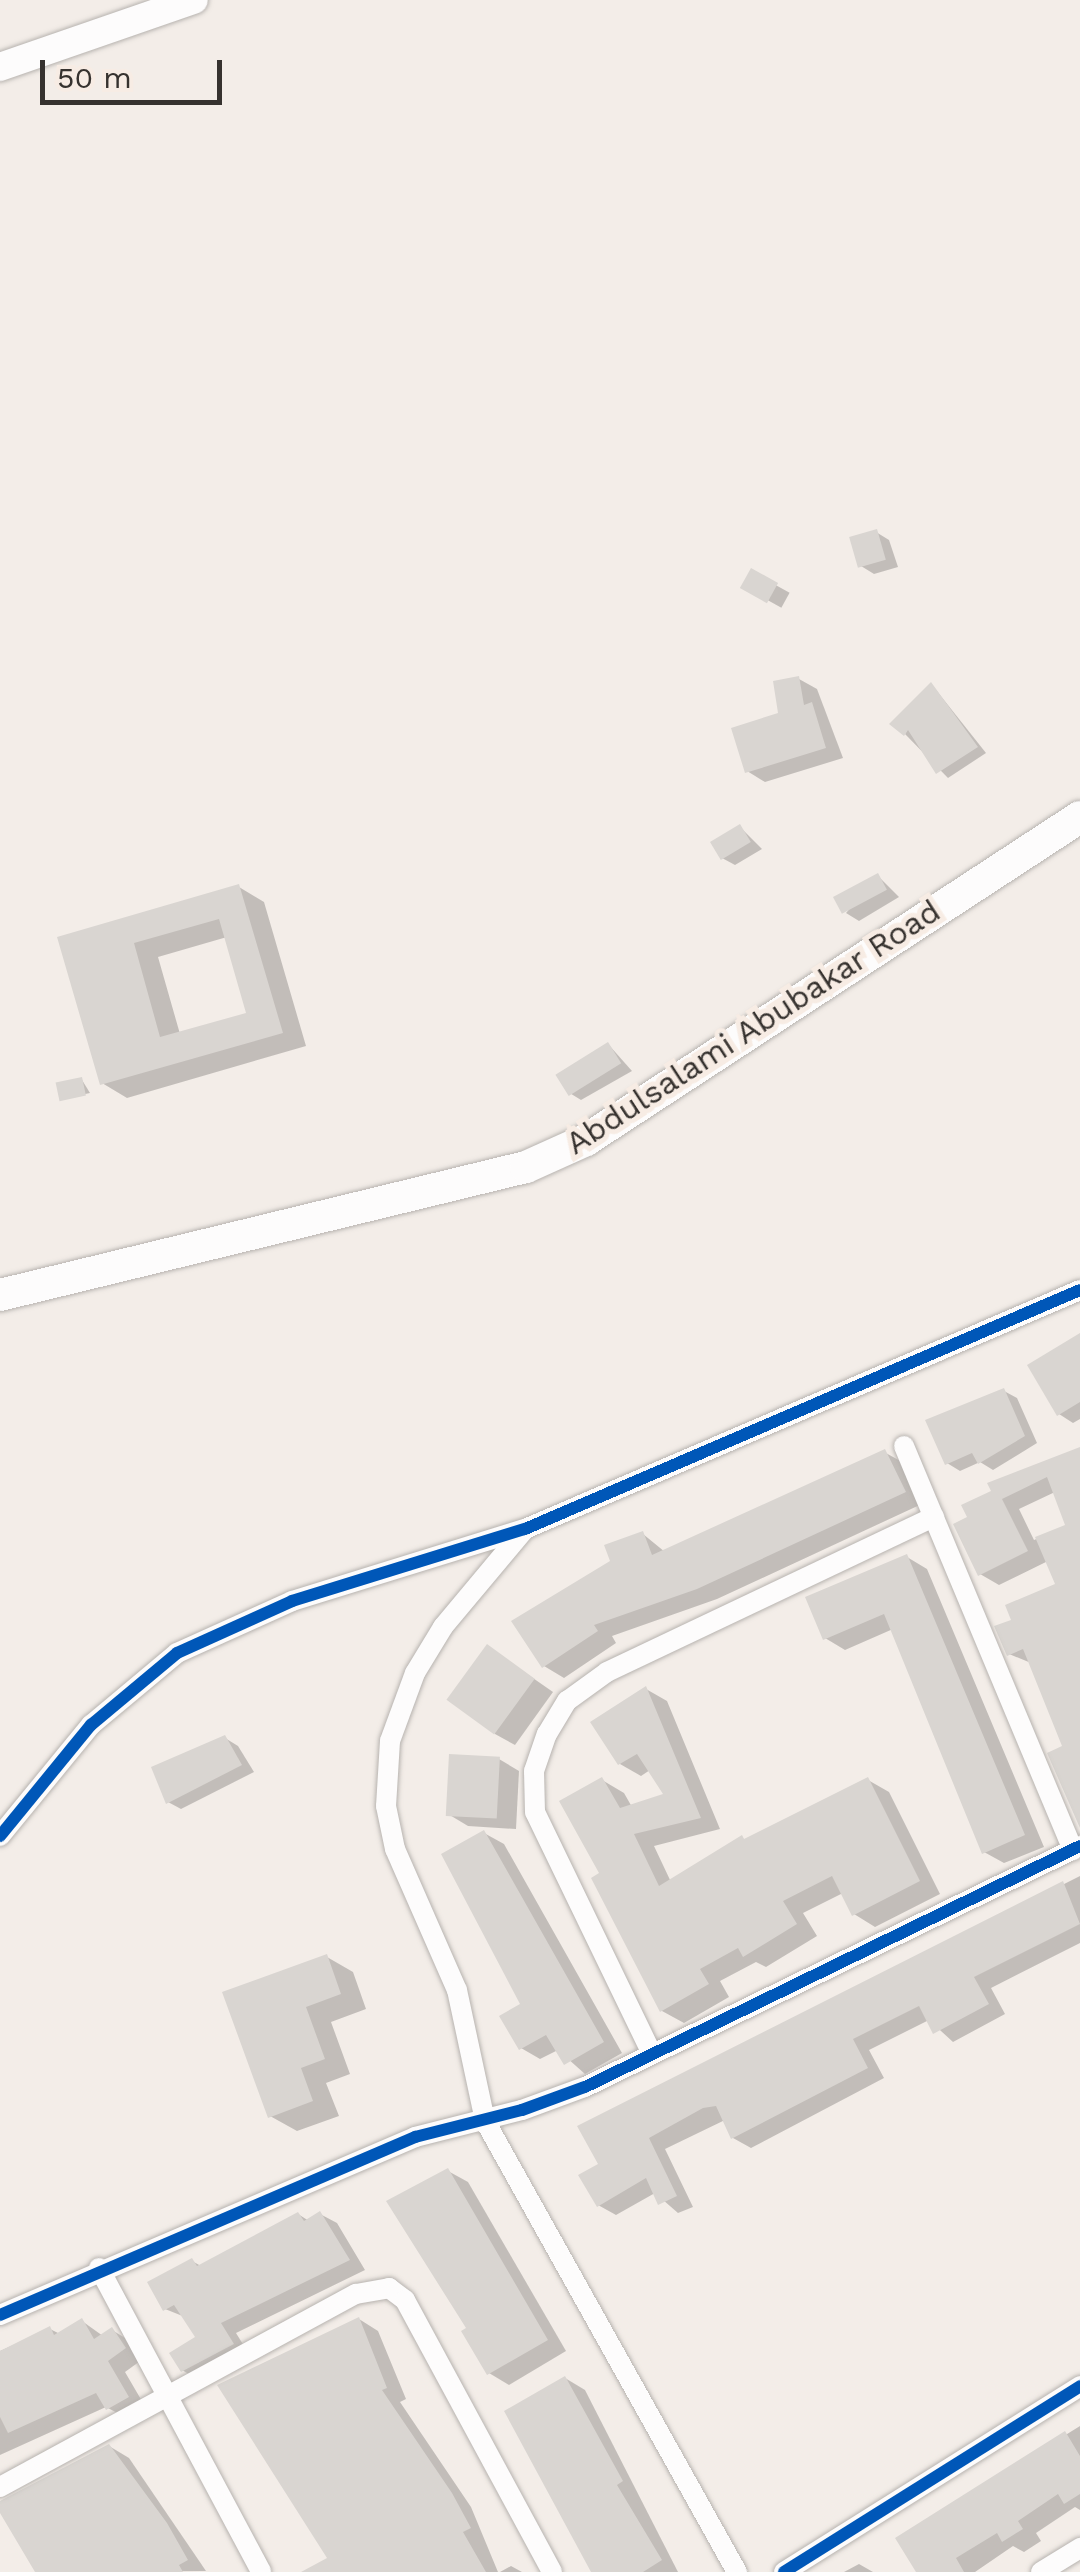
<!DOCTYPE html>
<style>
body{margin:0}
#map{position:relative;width:1080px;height:2572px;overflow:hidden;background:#f3ede8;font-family:"Work Sans",sans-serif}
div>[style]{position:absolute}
.shadow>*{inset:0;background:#0003;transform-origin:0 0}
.building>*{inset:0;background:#d9d5d1;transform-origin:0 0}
.roads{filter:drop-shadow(0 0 2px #b7b3af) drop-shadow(0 0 2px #b7b3af)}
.street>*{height:20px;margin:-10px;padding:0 10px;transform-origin:10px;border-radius:10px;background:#fdfcfc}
.secondary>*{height:28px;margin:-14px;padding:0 14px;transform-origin:14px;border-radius:14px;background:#fdfcfc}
.primary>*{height:32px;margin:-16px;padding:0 16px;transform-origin:16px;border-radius:16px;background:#fdfcfc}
.cycleway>*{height:12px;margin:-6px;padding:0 6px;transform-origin:6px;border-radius:6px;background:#0057b8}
span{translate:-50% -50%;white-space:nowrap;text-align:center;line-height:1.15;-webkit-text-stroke:10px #f7ece4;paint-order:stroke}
.street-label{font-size:32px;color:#36322f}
.scale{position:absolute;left:40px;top:60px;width:182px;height:45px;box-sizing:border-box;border:5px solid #36322f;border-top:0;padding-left:12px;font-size:30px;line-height:35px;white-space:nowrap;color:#36322f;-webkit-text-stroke:8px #f7ece4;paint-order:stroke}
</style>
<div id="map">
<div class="shadow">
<div style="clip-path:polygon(876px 532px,889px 540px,898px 567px,874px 574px,861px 566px)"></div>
<div style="left:752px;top:572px;width:43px;height:17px;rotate:29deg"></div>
<div style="clip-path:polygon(799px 679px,817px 689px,843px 758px,765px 782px,747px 771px)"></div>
<div style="clip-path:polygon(932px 685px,986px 753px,948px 778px,905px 734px)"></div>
<div style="clip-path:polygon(740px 827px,762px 849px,735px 865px,722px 858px)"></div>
<div style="clip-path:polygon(878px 876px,899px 897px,859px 921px,846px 913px)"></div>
<div style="clip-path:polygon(evenodd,239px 887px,264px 902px,306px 1046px,127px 1098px,102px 1083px,60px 939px,239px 887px,227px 937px,250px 1014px,180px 1034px,158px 957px,227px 937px)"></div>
<div style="clip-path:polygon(608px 1044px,632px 1071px,581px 1100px,568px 1092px)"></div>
<div style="clip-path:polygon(82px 1080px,90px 1093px,61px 1099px)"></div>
<div style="clip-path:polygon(1080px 1342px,1080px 1419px,1073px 1423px,1059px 1414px)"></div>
<div style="clip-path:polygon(1004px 1391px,1017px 1398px,1037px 1443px,993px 1470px,980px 1462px,960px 1471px,947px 1463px)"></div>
<div style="clip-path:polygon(evenodd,1080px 1450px,1080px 1812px,1066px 1747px,1031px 1663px,1009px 1654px,1014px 1621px,1059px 1586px,1048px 1561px,999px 1585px,980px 1574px,956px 1526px,1080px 1450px,1055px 1492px,1068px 1526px,1034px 1540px,1019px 1509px,1055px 1492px)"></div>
<div style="clip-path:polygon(884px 1452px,904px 1463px,924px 1503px,717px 1599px,612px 1636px,616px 1643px,564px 1678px,544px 1666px,613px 1562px,643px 1534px,665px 1552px)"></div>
<div style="clip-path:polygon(907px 1557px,927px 1569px,1044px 1847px,1004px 1863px,984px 1852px,893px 1629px,845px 1650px,825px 1638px)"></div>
<div style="clip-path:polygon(488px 1647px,553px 1692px,515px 1745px,495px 1734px)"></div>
<div style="clip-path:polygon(646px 1689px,667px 1701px,720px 1829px,654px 1846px,671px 1882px,742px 1838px,747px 1841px,868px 1780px,889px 1792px,940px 1894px,875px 1927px,854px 1914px,843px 1893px,803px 1913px,817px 1936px,766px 1967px,756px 1962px,720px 1981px,729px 1997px,684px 2023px,662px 2011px,603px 1874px,602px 1780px,624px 1793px,632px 1807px,667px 1795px,650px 1770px,641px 1776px,620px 1764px)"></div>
<div style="clip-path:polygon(225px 1738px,238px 1746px,254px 1772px,181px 1809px,168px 1802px)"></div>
<div style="clip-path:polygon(499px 1759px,519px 1771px,516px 1829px,468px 1826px,448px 1814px)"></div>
<div style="clip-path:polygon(484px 1833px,504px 1844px,622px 2053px,585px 2074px,558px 2050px,540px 2059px,521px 2048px,523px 2005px)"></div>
<div style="clip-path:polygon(1080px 1876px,1080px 1943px,991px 1988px,1005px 2014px,953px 2042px,929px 2020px,869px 2050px,884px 2078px,751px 2148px,733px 2138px,725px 2120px,665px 2149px,693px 2207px,678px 2213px,655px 2193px,616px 2215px,598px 2205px,601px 2165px,581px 2127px)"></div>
<div style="clip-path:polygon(327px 1957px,353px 1972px,366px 2009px,331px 2022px,350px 2074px,326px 2083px,339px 2116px,297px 2131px,270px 2116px,226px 1994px)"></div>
<div style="clip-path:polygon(448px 2171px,468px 2182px,566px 2351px,509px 2385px,489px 2373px,469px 2328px)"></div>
<div style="clip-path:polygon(298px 2214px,309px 2221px,320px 2214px,337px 2223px,365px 2270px,236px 2333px,249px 2354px,199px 2380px,182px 2370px,199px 2337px,185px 2317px,165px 2309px,192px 2261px,201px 2266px)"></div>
<div style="clip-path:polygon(359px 2319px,378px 2331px,406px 2399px,400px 2402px,471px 2507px,498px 2572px,323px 2572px,330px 2558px)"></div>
<div style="clip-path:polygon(82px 2321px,103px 2336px,112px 2330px,130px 2341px,143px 2359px,125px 2372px,146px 2408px,127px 2418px,106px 2407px,0 2455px,0 2351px,50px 2329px,60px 2334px)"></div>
<div style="clip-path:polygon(565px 2378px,585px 2390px,678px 2572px,592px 2572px)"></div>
<div style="clip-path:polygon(1080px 2426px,1080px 2510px,1075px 2507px,1036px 2533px,1041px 2541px,1024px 2552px,1013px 2546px,975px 2572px,919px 2572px,898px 2539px)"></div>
<div style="clip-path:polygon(109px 2446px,129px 2458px,206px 2571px,38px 2572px,0 2504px)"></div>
<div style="clip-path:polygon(859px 2564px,873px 2572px,844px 2572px)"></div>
<div style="clip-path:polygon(511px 2566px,522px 2572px,500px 2572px)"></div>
</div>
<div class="building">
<div style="left:877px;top:529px;width:32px;height:29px;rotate:74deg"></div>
<div style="left:751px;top:568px;width:31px;height:23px;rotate:29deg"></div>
<div style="clip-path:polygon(799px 676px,804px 705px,812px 702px,826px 748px,745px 773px,731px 728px,778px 713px,773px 681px)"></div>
<div style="clip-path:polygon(931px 682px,978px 747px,936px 774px,908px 730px,904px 736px,889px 724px)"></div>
<div style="left:740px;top:824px;width:21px;height:35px;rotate:59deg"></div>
<div style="left:878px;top:873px;width:19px;height:51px;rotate:62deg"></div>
<div style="clip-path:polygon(evenodd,239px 884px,283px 1033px,100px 1085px,57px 937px,239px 884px,219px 919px,246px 1013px,160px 1037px,134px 943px,219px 919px)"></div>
<div style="left:608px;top:1042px;width:25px;height:62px;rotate:58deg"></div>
<div style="left:82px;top:1077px;width:19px;height:27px;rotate:78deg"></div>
<div style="clip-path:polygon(1080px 1333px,1080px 1402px,1057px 1416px,1027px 1365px)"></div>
<div style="clip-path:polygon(1004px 1388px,1025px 1436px,978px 1464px,972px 1453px,945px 1465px,925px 1420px)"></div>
<div style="clip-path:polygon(1080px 1447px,1080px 1828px,1047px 1753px,1062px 1746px,1023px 1649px,1007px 1656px,994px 1626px,1011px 1620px,1005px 1605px,1055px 1584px,1035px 1537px,1065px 1525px,1047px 1477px,1002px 1499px,1028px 1551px,978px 1576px,953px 1524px,967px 1517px,961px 1505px,991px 1491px,987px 1483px)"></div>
<div style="clip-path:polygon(885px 1449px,906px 1492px,697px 1589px,594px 1625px,598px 1631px,542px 1668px,511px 1621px,610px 1561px,604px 1545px,643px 1531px,652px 1555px)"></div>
<div style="clip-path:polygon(907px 1554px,1025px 1835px,982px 1854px,884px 1614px,823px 1640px,805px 1597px)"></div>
<div style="left:487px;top:1644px;width:59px;height:69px;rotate:36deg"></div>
<div style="clip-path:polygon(646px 1686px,701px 1818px,634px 1834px,659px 1886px,742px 1835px,744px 1839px,868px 1777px,920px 1881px,852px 1916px,832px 1876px,783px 1901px,797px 1924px,743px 1957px,738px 1948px,700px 1969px,709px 1984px,660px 2012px,591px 1878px,599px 1873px,559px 1801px,602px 1777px,620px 1808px,663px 1794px,637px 1754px,618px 1765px,590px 1722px)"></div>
<div style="clip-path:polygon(225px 1735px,242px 1765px,166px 1804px,151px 1767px)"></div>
<div style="left:449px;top:1754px;width:51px;height:62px;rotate:3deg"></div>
<div style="clip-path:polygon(484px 1830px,604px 2042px,564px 2065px,546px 2035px,519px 2050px,499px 2016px,520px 2004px,441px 1854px)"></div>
<div style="clip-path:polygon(1063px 1881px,1080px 1924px,974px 1977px,989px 2004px,933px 2034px,919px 2006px,853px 2039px,868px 2068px,731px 2139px,716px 2106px,703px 2108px,649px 2138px,677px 2196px,658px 2205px,646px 2178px,597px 2207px,578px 2175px,598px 2164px,577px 2126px)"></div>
<div style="clip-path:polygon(327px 1954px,341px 1994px,306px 2007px,325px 2059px,301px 2068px,313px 2101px,268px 2118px,222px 1992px)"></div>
<div style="clip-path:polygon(448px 2168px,548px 2340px,487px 2375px,461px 2331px,466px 2328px,386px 2201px)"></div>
<div style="clip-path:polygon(320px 2211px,350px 2260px,221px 2323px,234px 2344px,181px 2372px,169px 2353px,195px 2337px,174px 2305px,163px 2311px,147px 2282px,192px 2258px,197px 2266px,298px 2212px,304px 2221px)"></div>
<div style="clip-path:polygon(359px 2317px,387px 2388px,382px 2390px,452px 2493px,471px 2528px,463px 2532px,486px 2572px,301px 2572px,327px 2558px,217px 2385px)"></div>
<div style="clip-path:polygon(82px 2318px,94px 2339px,112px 2327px,126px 2348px,108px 2361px,129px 2397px,106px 2410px,96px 2393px,8px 2433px,0 2417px,0 2351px,50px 2326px,54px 2335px)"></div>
<div style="clip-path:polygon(565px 2376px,623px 2481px,617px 2485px,662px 2560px,643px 2572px,591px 2572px,504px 2411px)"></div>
<div style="clip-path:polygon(1065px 2431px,1080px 2456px,1080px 2494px,1064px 2504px,1058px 2494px,1018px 2521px,1023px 2529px,1002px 2542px,997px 2533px,956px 2558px,964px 2572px,916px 2572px,895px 2538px)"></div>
<div style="clip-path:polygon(109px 2444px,167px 2523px,188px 2560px,179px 2565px,183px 2572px,35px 2572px,0 2513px,0 2501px)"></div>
</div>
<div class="roads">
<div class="street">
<div style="left:904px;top:1446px;width:438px;rotate:67.3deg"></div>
<div style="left:524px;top:1530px;width:126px;rotate:129.9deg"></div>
<div style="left:443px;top:1627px;width:54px;rotate:121.3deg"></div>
<div style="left:415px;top:1673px;width:72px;rotate:110.2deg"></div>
<div style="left:390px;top:1741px;width:65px;rotate:93.5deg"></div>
<div style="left:386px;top:1806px;width:44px;rotate:78.2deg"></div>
<div style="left:395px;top:1849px;width:154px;rotate:66.3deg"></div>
<div style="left:457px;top:1990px;width:134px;rotate:77.9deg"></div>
<div style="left:485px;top:2121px;width:517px;rotate:60.81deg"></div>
<div style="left:0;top:1836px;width:144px;rotate:-50.7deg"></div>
<div style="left:91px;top:1725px;width:112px;rotate:-39.9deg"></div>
<div style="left:177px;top:1653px;width:126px;rotate:-24.3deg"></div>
<div style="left:292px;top:1601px;width:244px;rotate:-17.2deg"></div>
<div style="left:525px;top:1529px;width:604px;rotate:-23.3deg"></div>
<div style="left:652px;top:2054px;width:269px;rotate:-115.8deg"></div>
<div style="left:535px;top:1812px;width:41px;rotate:-91.4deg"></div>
<div style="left:534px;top:1771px;width:39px;rotate:-71deg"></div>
<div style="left:547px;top:1734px;width:39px;rotate:-59deg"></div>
<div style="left:567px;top:1701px;width:49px;rotate:-35.9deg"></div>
<div style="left:607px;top:1672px;width:362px;rotate:-25.4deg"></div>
<div style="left:99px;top:2268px;width:344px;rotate:61.9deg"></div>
<div style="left:0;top:2315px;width:452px;rotate:-23.2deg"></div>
<div style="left:415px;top:2137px;width:110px;rotate:-14.2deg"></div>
<div style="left:522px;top:2110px;width:67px;rotate:-20.1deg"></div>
<div style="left:585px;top:2087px;width:551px;rotate:-25.96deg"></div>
<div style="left:0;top:2487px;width:405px;rotate:-28.5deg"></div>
<div style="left:356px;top:2294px;width:34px;rotate:-10deg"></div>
<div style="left:389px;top:2288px;width:20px;rotate:37deg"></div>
<div style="left:405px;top:2300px;width:309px;rotate:61.6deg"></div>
<div style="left:784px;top:2572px;width:350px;rotate:-32.1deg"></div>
<div style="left:1041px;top:2572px;width:46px;rotate:-31.6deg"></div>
</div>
<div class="secondary">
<div style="left:0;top:67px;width:205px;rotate:-19.1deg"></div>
</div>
<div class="primary">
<div style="left:0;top:1295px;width:541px;rotate:-13.68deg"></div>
<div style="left:526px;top:1167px;width:66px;rotate:-24.2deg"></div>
<div style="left:586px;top:1140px;width:590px;rotate:-33.18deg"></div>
</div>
</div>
<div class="cycleway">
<div style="left:0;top:1836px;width:144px;rotate:-50.7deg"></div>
<div style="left:91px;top:1725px;width:112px;rotate:-39.9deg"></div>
<div style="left:177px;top:1653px;width:126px;rotate:-24.3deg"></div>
<div style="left:292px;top:1601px;width:244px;rotate:-17.2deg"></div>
<div style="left:525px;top:1529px;width:604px;rotate:-23.3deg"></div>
<div style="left:0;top:2315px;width:452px;rotate:-23.2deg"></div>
<div style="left:415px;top:2137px;width:110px;rotate:-14.2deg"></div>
<div style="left:522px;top:2110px;width:67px;rotate:-20.1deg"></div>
<div style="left:585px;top:2087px;width:551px;rotate:-25.96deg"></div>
<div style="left:784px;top:2572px;width:350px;rotate:-32.1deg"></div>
</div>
<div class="street-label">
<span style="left:753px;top:1027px;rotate:-33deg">Abdulsalami Abubakar Road</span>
</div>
<div class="scale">50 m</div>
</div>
